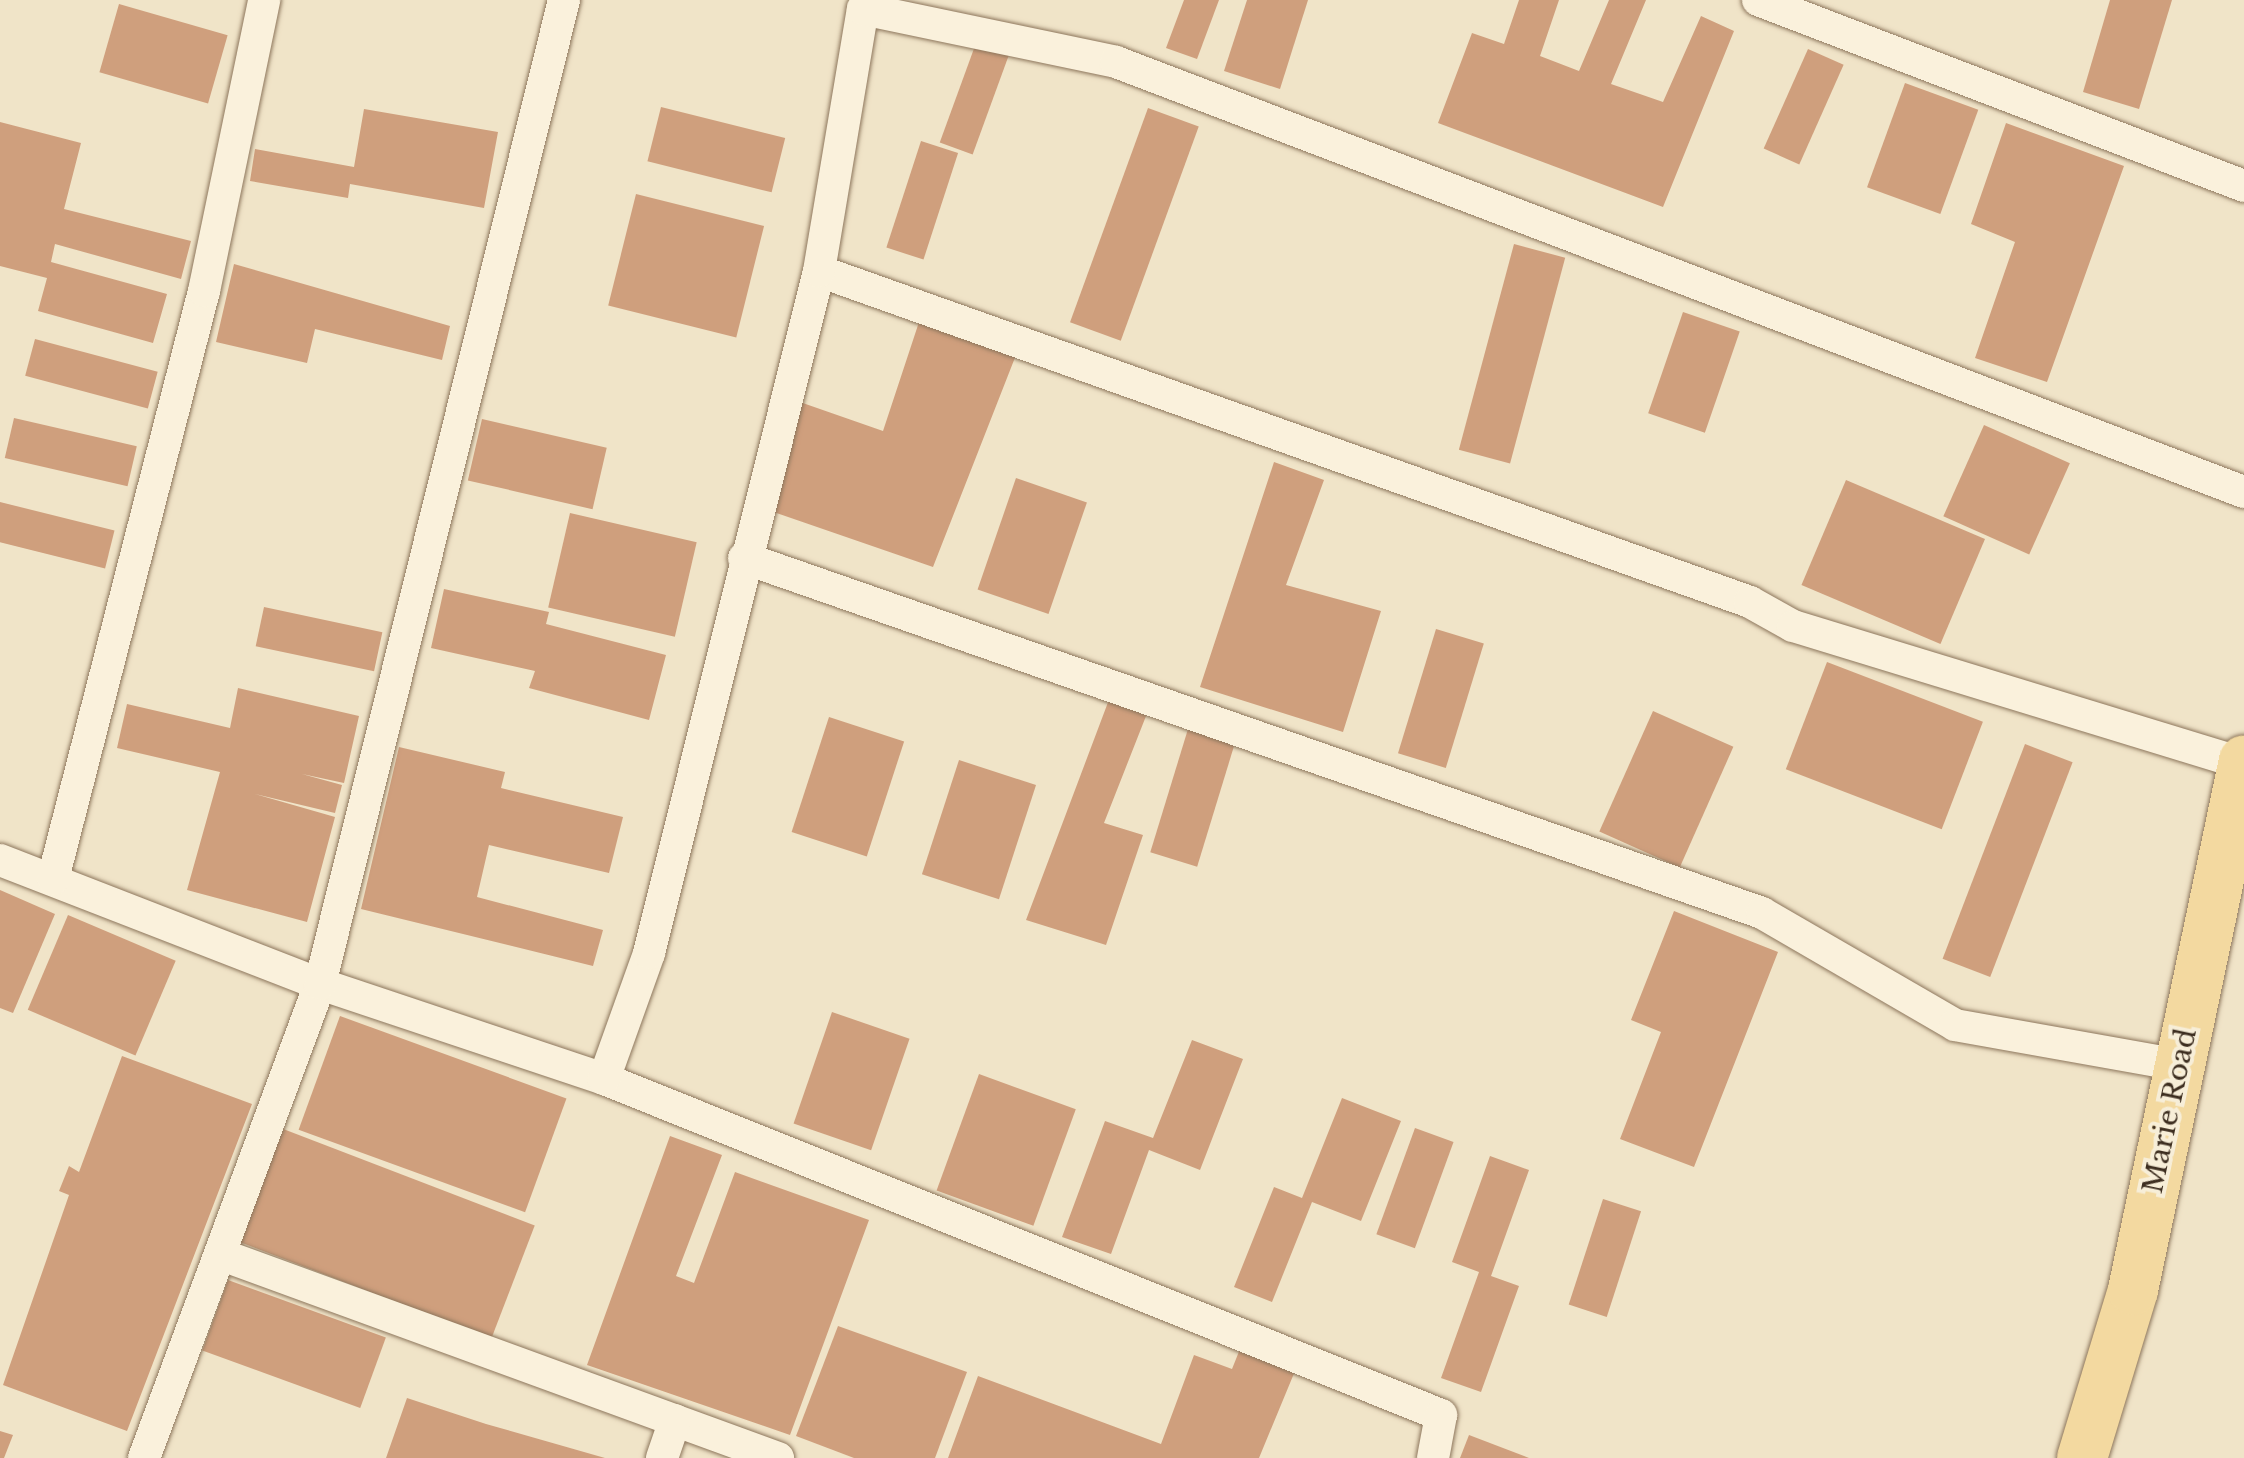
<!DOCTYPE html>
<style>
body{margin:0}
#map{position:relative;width:2244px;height:1458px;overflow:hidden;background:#f0e4c8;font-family:"Libre Baskerville",serif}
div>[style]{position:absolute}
.building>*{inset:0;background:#cf9f7d;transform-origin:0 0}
.roads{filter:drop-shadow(0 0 2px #8d765c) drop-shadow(0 0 2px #8d765c)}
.street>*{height:32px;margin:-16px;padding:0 16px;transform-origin:16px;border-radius:16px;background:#faf1dc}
.primary>*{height:50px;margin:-25px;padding:0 25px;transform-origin:25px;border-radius:25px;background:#f3d9a0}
span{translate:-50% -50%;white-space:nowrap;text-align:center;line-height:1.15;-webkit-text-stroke:8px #f7eed8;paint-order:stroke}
.street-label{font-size:28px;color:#3d2e20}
</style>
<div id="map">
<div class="building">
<div style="clip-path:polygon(1184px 0,1219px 0,1197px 59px,1166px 48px)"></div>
<div style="clip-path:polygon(1247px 0,1308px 0,1280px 89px,1224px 71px)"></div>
<div style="clip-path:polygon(1519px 0,1559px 0,1540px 56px,1579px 71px,1609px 0,1646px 0,1611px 84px,1663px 102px,1701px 16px,1734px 31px,1663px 207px,1438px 123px,1472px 33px,1504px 44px)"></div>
<div style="clip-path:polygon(2110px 0,2172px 0,2139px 109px,2083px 92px)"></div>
<div style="left:119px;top:4px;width:113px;height:71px;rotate:16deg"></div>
<div style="left:976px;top:43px;width:35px;height:106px;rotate:20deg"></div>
<div style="left:1808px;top:49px;width:39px;height:109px;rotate:24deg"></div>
<div style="left:1905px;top:83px;width:78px;height:111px;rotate:20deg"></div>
<div style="left:661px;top:107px;width:128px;height:56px;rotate:14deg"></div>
<div style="left:1148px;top:108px;width:54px;height:228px;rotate:20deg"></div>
<div style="clip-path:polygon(364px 109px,498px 132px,484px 208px,350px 184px,348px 198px,250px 181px,255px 149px,354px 167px)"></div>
<div style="clip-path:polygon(0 122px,81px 143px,64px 209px,191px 241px,181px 279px,55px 244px,51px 262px,167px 294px,153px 343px,38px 311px,47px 278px,0 266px)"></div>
<div style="clip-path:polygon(2006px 123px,2124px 166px,2047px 382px,1975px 358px,2015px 242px,1971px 224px)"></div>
<div style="left:921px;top:141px;width:39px;height:112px;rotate:18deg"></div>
<div style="left:636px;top:194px;width:132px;height:115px;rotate:14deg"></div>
<div style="left:1514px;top:244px;width:53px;height:213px;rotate:15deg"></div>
<div style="clip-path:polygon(234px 264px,450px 326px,442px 360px,315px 329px,307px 363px,216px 342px)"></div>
<div style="left:1683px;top:312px;width:60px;height:107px;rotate:19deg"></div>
<div style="clip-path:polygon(919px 322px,1016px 355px,933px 567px,762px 508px,797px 401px,883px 431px)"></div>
<div style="left:35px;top:339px;width:127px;height:38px;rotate:15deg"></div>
<div style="left:14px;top:418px;width:126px;height:41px;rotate:13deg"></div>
<div style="left:482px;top:419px;width:128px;height:63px;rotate:13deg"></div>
<div style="left:1984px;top:425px;width:94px;height:100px;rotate:24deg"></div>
<div style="clip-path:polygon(1274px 462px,1324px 480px,1286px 585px,1381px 611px,1343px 732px,1200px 687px)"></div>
<div style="left:1016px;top:478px;width:75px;height:118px;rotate:19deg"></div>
<div style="left:1846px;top:480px;width:151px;height:114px;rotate:23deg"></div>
<div style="left:0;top:502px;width:118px;height:39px;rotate:14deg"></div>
<div style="left:570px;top:513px;width:130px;height:97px;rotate:13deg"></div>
<div style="clip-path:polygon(444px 589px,549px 612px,546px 624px,666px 655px,649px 720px,529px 688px,535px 671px,431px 648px)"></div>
<div style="left:264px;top:607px;width:121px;height:40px;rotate:12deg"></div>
<div style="left:1436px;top:629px;width:50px;height:130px;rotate:17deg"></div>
<div style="left:1827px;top:662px;width:167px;height:115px;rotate:21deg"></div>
<div style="clip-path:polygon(238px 688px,359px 716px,344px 783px,302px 774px,342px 785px,335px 813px,255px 794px,335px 817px,307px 922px,187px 890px,220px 772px,117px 748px,127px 704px,230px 728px)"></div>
<div style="clip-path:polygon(1110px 697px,1148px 711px,1104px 823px,1143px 835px,1106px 945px,1026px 920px)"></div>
<div style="left:1653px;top:711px;width:88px;height:132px;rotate:24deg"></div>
<div style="left:829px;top:717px;width:79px;height:121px;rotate:18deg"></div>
<div style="left:1188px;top:729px;width:49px;height:129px;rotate:17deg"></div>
<div style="left:2025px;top:744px;width:51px;height:230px;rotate:21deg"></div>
<div style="clip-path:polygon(399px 747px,505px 772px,501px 788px,623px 817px,609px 873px,489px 845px,477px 897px,603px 930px,593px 966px,361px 909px)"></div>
<div style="left:959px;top:760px;width:81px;height:120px;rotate:18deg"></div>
<div style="clip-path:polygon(0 890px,55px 914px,13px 1013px,0 1008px)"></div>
<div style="clip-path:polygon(1674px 911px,1778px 952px,1694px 1167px,1620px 1139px,1661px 1032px,1631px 1020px)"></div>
<div style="left:68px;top:915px;width:117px;height:103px;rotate:23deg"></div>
<div style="left:832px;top:1012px;width:82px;height:118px;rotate:19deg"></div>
<div style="left:340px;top:1016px;width:241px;height:121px;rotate:20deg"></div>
<div style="clip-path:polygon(1192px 1040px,1243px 1059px,1200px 1170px,1149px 1150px,1111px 1254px,1062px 1237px,1105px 1121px,1153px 1138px)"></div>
<div style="clip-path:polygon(122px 1056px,252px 1104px,127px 1431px,3px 1385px,69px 1195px,59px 1191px,69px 1166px,79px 1172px)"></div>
<div style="left:979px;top:1074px;width:103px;height:124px;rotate:20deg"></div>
<div style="clip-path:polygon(1342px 1098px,1401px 1121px,1361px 1221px,1312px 1202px,1272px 1302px,1234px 1287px,1274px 1187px,1302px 1198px)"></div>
<div style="left:278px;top:1127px;width:275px;height:121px;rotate:21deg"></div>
<div style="left:1415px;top:1128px;width:41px;height:113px;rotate:20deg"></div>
<div style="clip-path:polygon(670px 1136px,722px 1155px,676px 1276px,694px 1283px,735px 1172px,869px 1220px,790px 1435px,587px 1365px)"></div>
<div style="clip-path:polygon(1490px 1156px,1529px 1170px,1491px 1276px,1519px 1286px,1481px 1392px,1441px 1378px,1479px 1272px,1452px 1262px)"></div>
<div style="left:1603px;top:1199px;width:40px;height:111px;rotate:18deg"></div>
<div style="left:228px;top:1280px;width:168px;height:75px;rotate:20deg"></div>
<div style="clip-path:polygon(838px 1326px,967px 1372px,935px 1458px,854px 1458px,796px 1436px)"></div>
<div style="clip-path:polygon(1240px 1349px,1295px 1371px,1259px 1458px,948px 1458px,978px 1376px,1161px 1444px,1194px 1355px,1232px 1369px)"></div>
<div style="clip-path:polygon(407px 1398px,486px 1424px,605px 1458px,386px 1458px)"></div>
<div style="clip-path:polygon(0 1431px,13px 1435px,4px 1458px,0 1458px)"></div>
<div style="clip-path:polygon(1469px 1435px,1529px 1458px,1460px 1458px)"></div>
</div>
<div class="roads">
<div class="street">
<div style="left:1758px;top:0;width:520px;rotate:20.94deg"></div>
<div style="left:819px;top:271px;width:988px;rotate:19.57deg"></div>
<div style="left:1750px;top:602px;width:49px;rotate:29.2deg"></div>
<div style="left:1793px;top:626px;width:471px;rotate:17deg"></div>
<div style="left:744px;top:558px;width:1078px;rotate:19.22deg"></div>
<div style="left:1762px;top:913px;width:223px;rotate:30.1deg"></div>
<div style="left:1955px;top:1025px;width:229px;rotate:10.1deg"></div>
<div style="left:0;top:860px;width:343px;rotate:21.2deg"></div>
<div style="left:320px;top:984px;width:299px;rotate:18.5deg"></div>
<div style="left:604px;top:1079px;width:902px;rotate:21.87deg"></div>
<div style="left:1441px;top:1415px;width:44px;rotate:100.5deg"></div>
<div style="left:53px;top:879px;width:607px;rotate:-75.6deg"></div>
<div style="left:204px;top:291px;width:297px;rotate:-78.3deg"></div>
<div style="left:604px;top:1079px;width:134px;rotate:-70.3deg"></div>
<div style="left:649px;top:953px;width:703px;rotate:-76deg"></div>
<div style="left:819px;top:271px;width:266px;rotate:-80.5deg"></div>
<div style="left:863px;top:9px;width:258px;rotate:11.8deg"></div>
<div style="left:1116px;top:62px;width:1207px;rotate:20.87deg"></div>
<div style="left:222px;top:1255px;width:592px;rotate:20.06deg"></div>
<div style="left:144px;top:1458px;width:506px;rotate:-69.63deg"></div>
<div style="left:320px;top:984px;width:1014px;rotate:-76.07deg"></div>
<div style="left:662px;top:1458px;width:40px;rotate:-71.1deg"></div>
</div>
<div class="primary">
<div style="left:2082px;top:1458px;width:176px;rotate:-73.1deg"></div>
<div style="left:2133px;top:1290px;width:541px;rotate:-78.17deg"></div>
</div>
</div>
<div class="street-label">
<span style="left:2170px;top:1111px;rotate:-78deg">Marie Road</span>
</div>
</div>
